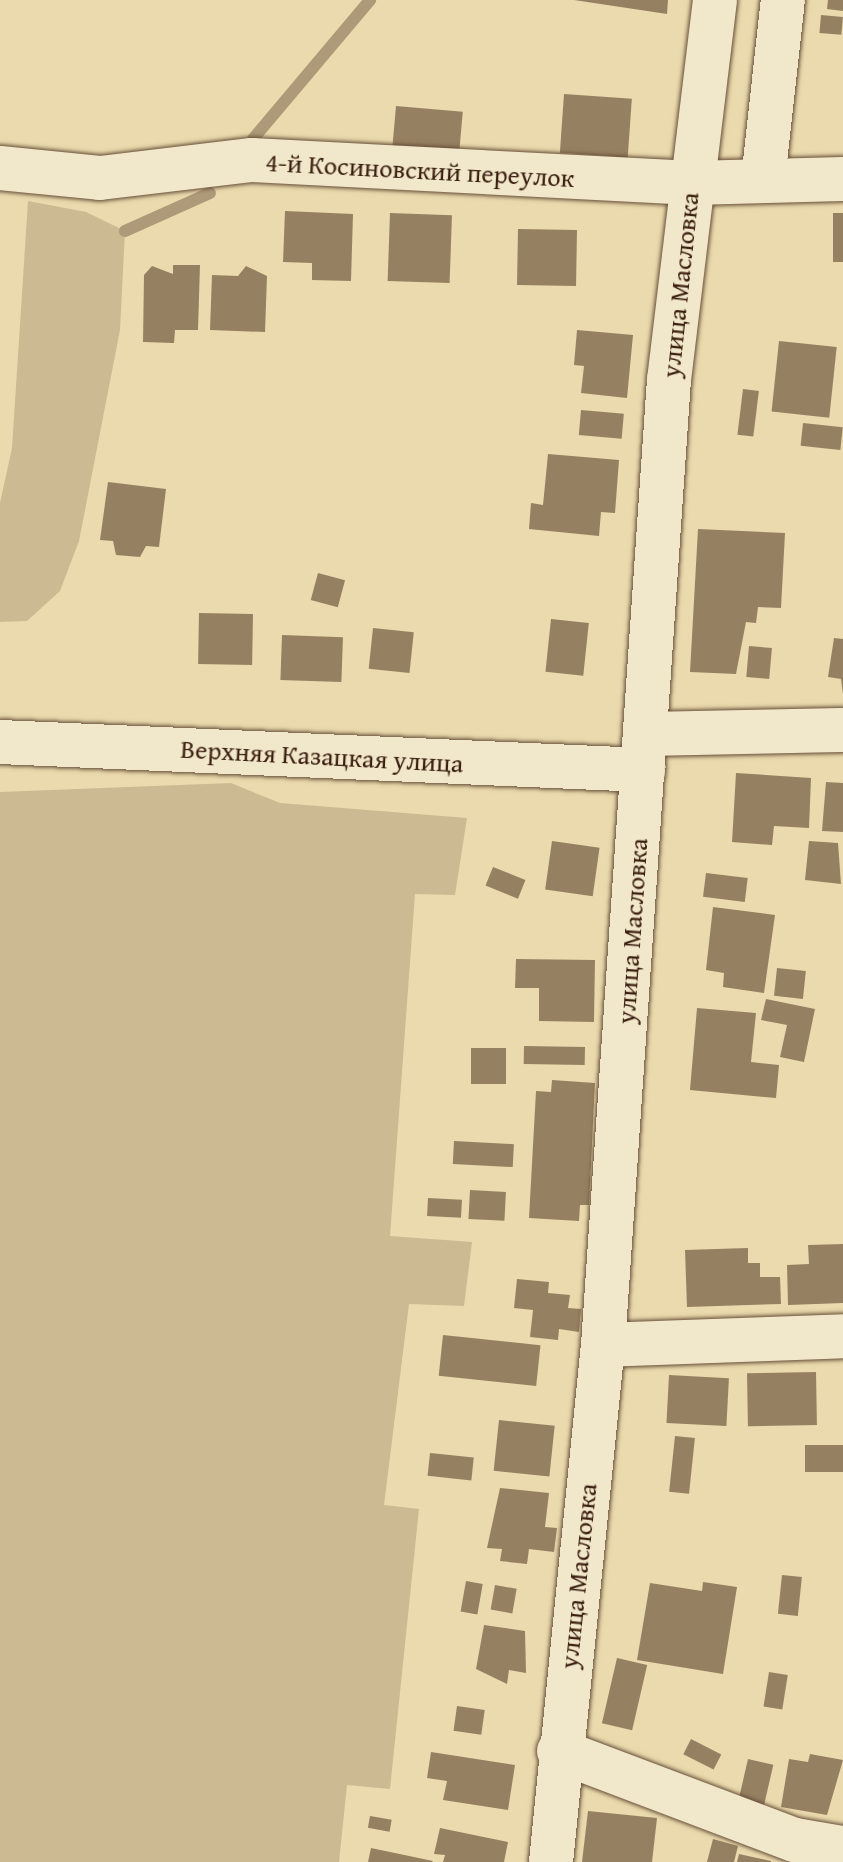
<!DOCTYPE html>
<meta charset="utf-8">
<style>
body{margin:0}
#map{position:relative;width:843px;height:1862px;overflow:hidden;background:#eadaad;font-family:"Gentium Book Plus",serif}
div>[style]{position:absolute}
.green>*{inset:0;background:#ccba92}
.stream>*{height:12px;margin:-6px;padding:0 6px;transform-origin:6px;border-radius:6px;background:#ae9a78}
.building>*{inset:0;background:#968062;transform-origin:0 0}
.roads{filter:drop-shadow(0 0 2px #674e38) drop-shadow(0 0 2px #674e38)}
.minor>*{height:44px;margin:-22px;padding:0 22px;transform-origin:22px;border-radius:22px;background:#f1e7ca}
span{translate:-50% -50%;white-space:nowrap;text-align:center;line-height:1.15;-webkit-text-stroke:6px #f1e7ca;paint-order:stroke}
.street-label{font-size:26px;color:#3b1f11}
</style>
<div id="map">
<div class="green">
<div style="clip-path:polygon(28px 201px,86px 212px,125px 231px,120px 330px,79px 541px,60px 591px,27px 621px,0 622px,0 503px,12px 448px)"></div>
<div style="clip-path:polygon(231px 783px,280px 803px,467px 818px,455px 895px,415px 894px,390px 1236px,472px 1242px,464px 1306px,409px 1304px,384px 1505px,419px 1509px,390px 1789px,347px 1785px,339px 1862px,0 1862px,0 792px)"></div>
</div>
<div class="stream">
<div style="left:253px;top:139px;width:182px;rotate:-49.9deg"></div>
<div style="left:125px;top:231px;width:93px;rotate:-24.1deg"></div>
</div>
<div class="building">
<div style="clip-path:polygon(574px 0,668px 0,667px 14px)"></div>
<div style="clip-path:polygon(828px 0,843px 0,843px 11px,827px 9px)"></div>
<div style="left:821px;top:15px;width:22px;height:18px;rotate:5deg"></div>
<div style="left:564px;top:94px;width:68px;height:59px;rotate:4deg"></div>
<div style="left:396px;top:106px;width:67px;height:42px;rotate:5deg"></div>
<div style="clip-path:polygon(285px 211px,353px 214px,351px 281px,312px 280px,312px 263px,283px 262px)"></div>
<div style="left:390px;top:213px;width:62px;height:68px;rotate:2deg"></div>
<div style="left:833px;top:213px;width:10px;height:49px"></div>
<div style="left:518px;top:229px;width:59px;height:56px;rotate:1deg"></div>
<div style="clip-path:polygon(173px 265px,200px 265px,198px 330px,175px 330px,174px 343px,143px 342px,144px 275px,152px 266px,173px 274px)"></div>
<div style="clip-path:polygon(246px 266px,267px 276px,265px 332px,210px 330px,212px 275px,238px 276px)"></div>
<div style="clip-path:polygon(577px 330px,633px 335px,627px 398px,581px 393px,584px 366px,574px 365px)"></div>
<div style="left:779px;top:341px;width:58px;height:71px;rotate:6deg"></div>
<div style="left:743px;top:389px;width:16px;height:46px;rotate:7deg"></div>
<div style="left:581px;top:410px;width:43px;height:25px;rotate:5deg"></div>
<div style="left:803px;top:423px;width:40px;height:23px;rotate:6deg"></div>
<div style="clip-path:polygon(548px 454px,619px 460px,615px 513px,601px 512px,599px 536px,529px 529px,531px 503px,543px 505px)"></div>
<div style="clip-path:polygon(108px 482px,166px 489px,159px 547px,146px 546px,140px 557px,116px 555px,113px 541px,100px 540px)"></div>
<div style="clip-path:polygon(698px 529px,785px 533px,781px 608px,758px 607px,756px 623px,746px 622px,736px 674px,690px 672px)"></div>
<div style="left:318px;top:573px;width:28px;height:28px;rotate:15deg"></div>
<div style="left:199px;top:613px;width:54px;height:51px;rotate:1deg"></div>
<div style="left:551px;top:619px;width:38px;height:53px;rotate:6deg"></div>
<div style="left:373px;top:628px;width:41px;height:41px;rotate:6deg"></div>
<div style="left:282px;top:635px;width:61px;height:45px;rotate:2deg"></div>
<div style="clip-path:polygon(834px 638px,843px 639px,843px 694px,841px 679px,828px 677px)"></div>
<div style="left:749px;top:646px;width:23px;height:31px;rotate:5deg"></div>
<div style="clip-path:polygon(736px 773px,811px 778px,809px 828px,774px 826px,772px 845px,732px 842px)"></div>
<div style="clip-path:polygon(826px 782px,843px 783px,843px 832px,822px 831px)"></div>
<div style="left:552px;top:841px;width:48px;height:49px;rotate:8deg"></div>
<div style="clip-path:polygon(809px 841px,838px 843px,841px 884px,805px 880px)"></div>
<div style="left:493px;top:867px;width:35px;height:20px;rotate:22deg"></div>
<div style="left:706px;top:873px;width:42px;height:24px;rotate:7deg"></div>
<div style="clip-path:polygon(713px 907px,775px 915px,764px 993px,723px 987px,724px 973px,706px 970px)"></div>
<div style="clip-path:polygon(516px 959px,595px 960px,594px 1022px,539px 1021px,539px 988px,515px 988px)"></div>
<div style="left:777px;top:968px;width:29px;height:28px;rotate:6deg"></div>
<div style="clip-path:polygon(766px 999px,815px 1009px,804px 1062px,780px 1057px,787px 1025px,761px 1020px)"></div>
<div style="clip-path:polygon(697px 1008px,756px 1013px,751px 1062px,779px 1065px,776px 1098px,690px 1090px)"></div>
<div style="left:524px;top:1046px;width:61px;height:18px;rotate:1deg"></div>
<div style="left:471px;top:1048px;width:35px;height:36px"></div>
<div style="clip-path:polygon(552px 1080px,595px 1083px,589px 1205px,580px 1205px,579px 1221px,529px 1218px,536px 1091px,551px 1092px)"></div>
<div style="left:454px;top:1141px;width:60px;height:23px;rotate:3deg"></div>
<div style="left:470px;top:1190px;width:36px;height:29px;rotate:3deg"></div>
<div style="left:428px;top:1198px;width:34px;height:18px;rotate:3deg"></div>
<div style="clip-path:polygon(843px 1244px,843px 1303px,788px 1305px,787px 1265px,809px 1264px,808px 1245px)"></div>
<div style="clip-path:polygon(748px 1248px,748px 1263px,760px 1263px,760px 1277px,780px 1277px,781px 1304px,687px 1307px,685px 1250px)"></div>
<div style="clip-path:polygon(517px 1279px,549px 1282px,548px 1293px,570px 1295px,568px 1308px,581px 1309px,579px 1332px,559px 1329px,558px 1340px,530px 1337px,533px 1310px,514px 1308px)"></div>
<div style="left:443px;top:1335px;width:98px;height:41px;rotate:6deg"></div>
<div style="left:816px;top:1372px;width:53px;height:69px;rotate:89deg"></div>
<div style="left:669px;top:1375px;width:60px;height:48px;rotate:3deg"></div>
<div style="left:499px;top:1420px;width:56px;height:51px;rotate:6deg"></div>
<div style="left:675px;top:1436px;width:20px;height:56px;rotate:6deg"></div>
<div style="left:805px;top:1445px;width:38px;height:27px"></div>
<div style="left:430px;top:1453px;width:44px;height:23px;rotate:6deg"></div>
<div style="clip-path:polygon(500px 1488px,549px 1493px,545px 1527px,557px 1528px,554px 1552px,529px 1549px,527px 1564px,500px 1561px,502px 1549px,487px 1548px)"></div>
<div style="left:782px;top:1575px;width:20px;height:39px;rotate:6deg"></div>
<div style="left:466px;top:1581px;width:17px;height:31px;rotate:10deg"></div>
<div style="clip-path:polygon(703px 1582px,737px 1587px,723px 1674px,637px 1660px,650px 1583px,702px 1591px)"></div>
<div style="left:495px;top:1585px;width:22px;height:25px;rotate:10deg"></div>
<div style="clip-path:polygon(484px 1625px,525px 1631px,526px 1673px,509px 1670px,507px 1684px,476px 1669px)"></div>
<div style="left:617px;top:1658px;width:31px;height:67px;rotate:13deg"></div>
<div style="left:769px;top:1672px;width:19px;height:35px;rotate:9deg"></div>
<div style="left:457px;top:1706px;width:28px;height:25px;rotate:8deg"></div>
<div style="left:691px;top:1739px;width:34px;height:17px;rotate:27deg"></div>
<div style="clip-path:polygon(431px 1752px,515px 1765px,508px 1810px,443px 1800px,447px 1781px,427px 1778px)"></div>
<div style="clip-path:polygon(810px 1754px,843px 1760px,827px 1815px,781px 1807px,789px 1759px,808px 1762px)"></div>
<div style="left:748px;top:1759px;width:26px;height:41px;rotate:13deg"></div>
<div style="clip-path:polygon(588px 1811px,657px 1818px,652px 1862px,582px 1862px)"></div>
<div style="left:370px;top:1816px;width:22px;height:12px;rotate:10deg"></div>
<div style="clip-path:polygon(440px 1828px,508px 1842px,504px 1862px,443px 1862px,445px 1855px,434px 1854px)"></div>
<div style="clip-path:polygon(713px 1839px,738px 1846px,734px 1862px,707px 1862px)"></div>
<div style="clip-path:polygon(371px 1848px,433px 1861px,432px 1862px,368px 1862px)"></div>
<div style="clip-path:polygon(739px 1854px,771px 1861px,771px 1862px,737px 1862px)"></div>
</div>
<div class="roads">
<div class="minor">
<div style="left:0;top:168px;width:100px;rotate:5.7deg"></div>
<div style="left:100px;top:178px;width:153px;rotate:-6.8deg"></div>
<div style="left:252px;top:160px;width:441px;rotate:3deg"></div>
<div style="left:692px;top:183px;width:151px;rotate:-1.5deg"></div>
<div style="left:763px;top:180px;width:181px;rotate:-83.7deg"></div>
<div style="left:645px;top:734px;width:198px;rotate:-1.2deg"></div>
<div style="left:0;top:742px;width:644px;rotate:2.49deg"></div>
<div style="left:603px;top:1345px;width:240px;rotate:-2.1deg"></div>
<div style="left:559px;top:1751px;width:252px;rotate:20.7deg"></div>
<div style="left:795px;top:1840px;width:49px;rotate:9.5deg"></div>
<div style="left:551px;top:1862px;width:520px;rotate:-84.26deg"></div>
<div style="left:603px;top:1345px;width:967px;rotate:-86.09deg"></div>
<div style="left:669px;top:380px;width:383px;rotate:-83.1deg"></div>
</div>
</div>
<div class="street-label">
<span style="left:420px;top:170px;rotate:3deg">4-й Косиновский переулок</span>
<span style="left:680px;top:285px;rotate:-84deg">улица Масловка</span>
<span style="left:322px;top:756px;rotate:3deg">Верхняя Казацкая улица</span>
<span style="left:632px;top:931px;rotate:-86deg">улица Масловка</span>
<span style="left:578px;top:1576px;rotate:-84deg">улица Масловка</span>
</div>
</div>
